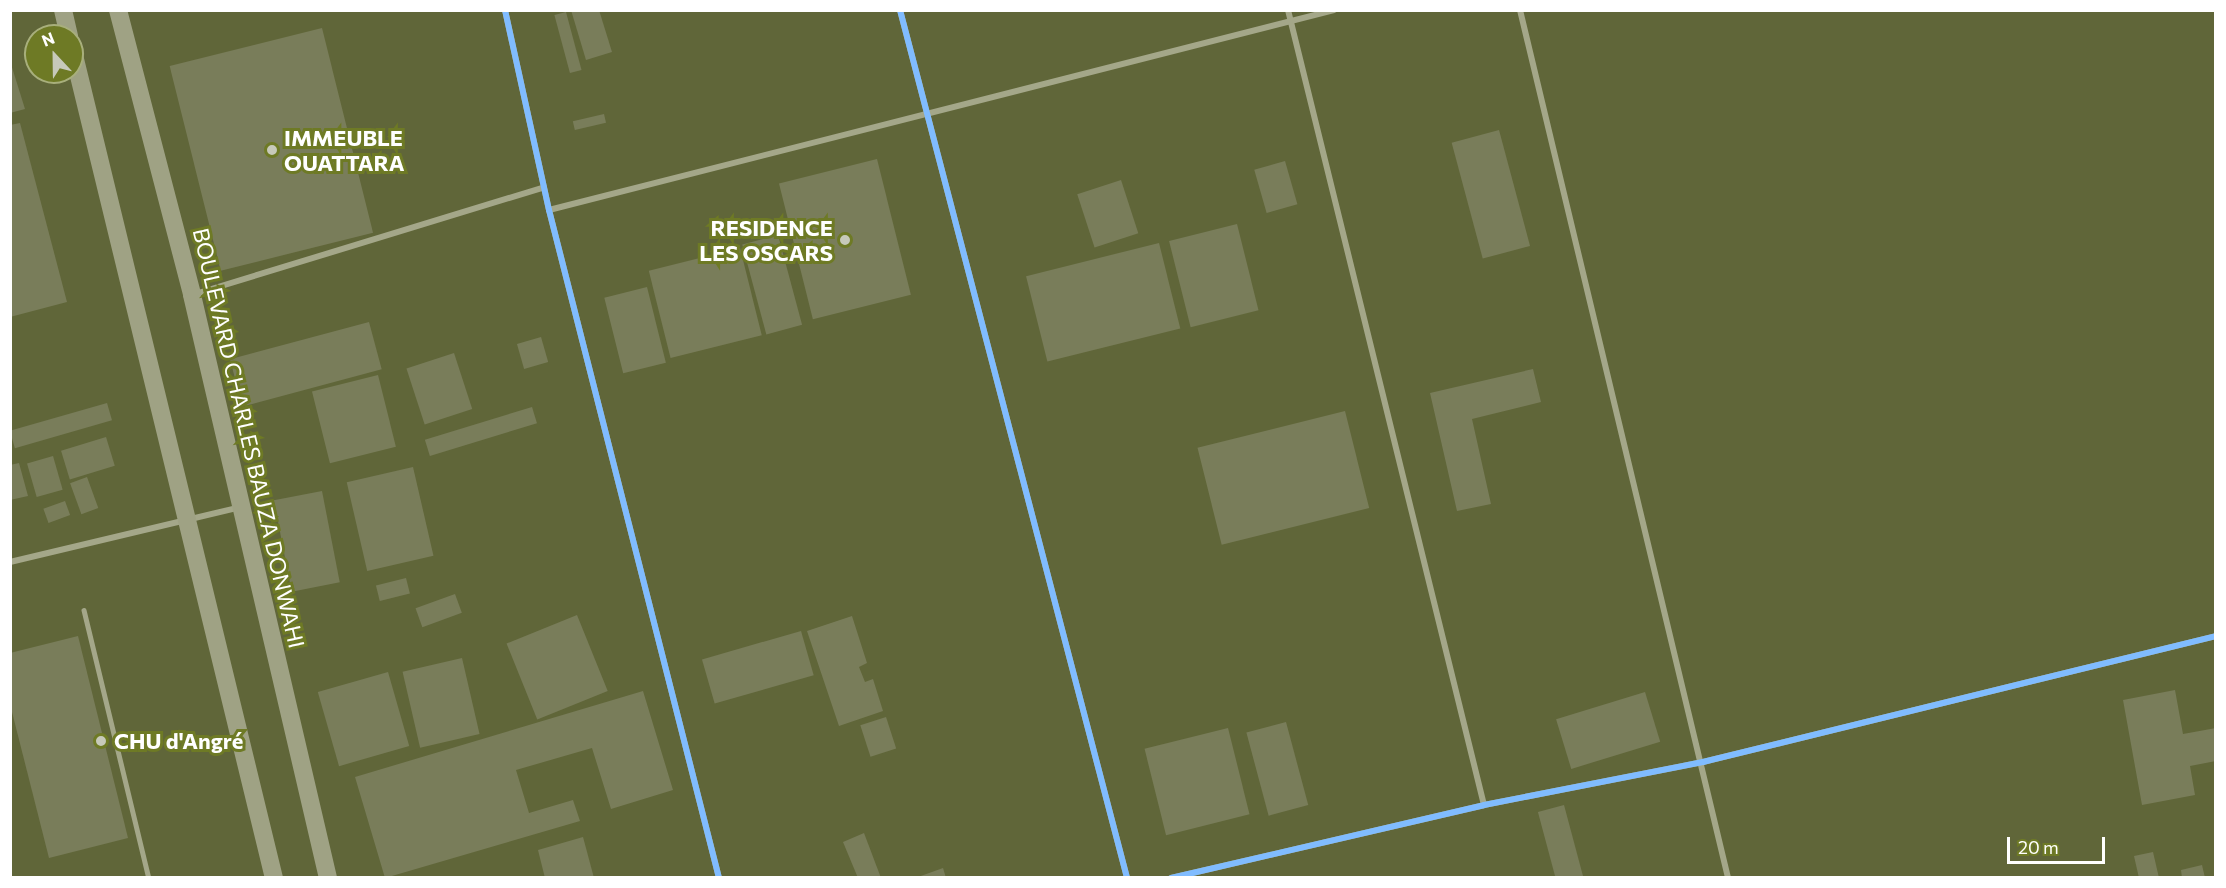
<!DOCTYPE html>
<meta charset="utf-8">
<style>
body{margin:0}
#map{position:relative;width:2226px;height:888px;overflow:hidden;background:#606639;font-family:Commissioner,sans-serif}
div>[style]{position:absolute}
.building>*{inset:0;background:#797d5a;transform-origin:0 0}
.lane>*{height:4.5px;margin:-2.25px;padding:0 2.25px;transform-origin:2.25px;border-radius:2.25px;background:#a4a789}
.street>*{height:6px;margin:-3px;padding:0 3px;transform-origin:3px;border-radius:3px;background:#a4a789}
.secondary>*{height:18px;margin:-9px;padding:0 9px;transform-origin:9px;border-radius:9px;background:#9fa284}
.cycleway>*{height:6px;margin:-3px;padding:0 3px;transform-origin:3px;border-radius:3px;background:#80bcff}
.dots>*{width:16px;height:16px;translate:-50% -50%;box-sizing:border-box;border:3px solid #6e7a25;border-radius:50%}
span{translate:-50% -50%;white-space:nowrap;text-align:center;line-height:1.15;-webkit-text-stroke:6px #6e7a25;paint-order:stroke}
.poi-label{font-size:22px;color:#fff;font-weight:700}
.left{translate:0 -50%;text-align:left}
.right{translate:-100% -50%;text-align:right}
.street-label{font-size:22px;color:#fff}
.frame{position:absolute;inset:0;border:12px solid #fff;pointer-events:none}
.north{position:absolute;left:24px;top:24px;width:60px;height:60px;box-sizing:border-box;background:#6e7a25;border:2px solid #a8af7c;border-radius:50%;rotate:338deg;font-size:16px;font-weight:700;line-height:24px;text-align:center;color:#fff}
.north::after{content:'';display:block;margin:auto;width:21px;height:27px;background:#c7c9ba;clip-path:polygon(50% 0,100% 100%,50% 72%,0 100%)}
.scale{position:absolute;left:2007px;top:837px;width:98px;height:27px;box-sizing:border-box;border:3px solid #fff;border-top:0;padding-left:8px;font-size:18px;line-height:21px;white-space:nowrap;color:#fff;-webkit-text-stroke:4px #6e7a25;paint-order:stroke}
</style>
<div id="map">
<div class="building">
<div style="clip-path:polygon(571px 10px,599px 10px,612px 52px,586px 60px)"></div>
<div style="left:566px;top:12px;width:60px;height:12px;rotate:75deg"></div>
<div style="left:322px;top:28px;width:211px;height:157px;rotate:76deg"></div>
<div style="clip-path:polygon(10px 61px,25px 109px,10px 113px)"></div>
<div style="left:604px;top:114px;width:9px;height:32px;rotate:77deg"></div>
<div style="clip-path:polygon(20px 123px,67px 302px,10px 317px,10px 125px)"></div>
<div style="left:1499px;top:130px;width:120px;height:49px;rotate:75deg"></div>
<div style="left:877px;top:159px;width:140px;height:101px;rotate:76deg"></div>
<div style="left:1285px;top:161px;width:45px;height:32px;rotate:74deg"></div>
<div style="left:1121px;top:180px;width:56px;height:46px;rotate:72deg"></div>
<div style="left:1237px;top:224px;width:89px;height:70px;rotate:76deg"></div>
<div style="left:778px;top:235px;width:93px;height:37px;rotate:75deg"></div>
<div style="left:1159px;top:243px;width:88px;height:137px;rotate:76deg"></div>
<div style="left:740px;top:248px;width:90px;height:94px;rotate:76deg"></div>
<div style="left:647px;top:287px;width:78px;height:44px;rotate:76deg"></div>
<div style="left:369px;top:322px;width:49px;height:144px;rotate:75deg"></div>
<div style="left:541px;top:337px;width:26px;height:25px;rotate:74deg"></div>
<div style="left:454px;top:353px;width:59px;height:50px;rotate:72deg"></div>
<div style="clip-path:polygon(1533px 369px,1541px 402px,1472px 419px,1491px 504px,1457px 511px,1430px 393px)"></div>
<div style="left:378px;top:375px;width:74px;height:68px;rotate:76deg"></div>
<div style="left:107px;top:403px;width:18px;height:101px;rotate:74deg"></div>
<div style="left:532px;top:407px;width:17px;height:112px;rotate:73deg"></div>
<div style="left:1345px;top:411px;width:100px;height:152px;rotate:76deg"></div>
<div style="left:106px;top:437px;width:30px;height:47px;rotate:73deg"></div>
<div style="left:53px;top:456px;width:35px;height:27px;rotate:74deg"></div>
<div style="clip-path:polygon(19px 463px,28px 496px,10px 500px,10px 465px)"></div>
<div style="left:413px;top:467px;width:91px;height:68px;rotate:77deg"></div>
<div style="left:87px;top:477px;width:33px;height:18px;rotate:70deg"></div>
<div style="left:322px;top:491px;width:93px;height:49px;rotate:79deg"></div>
<div style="left:65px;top:501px;width:15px;height:23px;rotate:70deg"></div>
<div style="left:406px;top:578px;width:16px;height:31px;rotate:76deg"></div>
<div style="left:455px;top:594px;width:20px;height:42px;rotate:70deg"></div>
<div style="left:577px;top:615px;width:82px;height:76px;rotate:68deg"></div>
<div style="clip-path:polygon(852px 616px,867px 663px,859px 667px,865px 682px,873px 679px,883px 711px,839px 726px,807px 631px)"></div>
<div style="left:801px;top:631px;width:46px;height:103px;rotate:74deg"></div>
<div style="clip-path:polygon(78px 636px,128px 838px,49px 858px,10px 704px,10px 653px)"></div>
<div style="left:462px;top:658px;width:78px;height:61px;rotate:77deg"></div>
<div style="left:388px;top:672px;width:77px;height:73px;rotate:74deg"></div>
<div style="clip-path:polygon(2175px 690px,2183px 734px,2216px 728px,2216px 761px,2190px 766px,2195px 795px,2142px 805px,2123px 700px)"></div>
<div style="clip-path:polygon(643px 691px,673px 790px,611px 809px,592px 748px,516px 770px,529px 813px,573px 800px,580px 821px,385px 878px,355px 777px)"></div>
<div style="left:1645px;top:692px;width:52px;height:93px;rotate:73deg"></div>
<div style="left:886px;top:717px;width:33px;height:27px;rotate:72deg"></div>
<div style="left:1286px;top:722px;width:86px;height:41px;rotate:75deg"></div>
<div style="left:1228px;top:728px;width:89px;height:86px;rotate:76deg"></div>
<div style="left:1564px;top:805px;width:76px;height:27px;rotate:75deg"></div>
<div style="clip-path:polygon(864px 833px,881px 878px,858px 878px,843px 842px)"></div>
<div style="clip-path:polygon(583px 837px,594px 878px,545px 878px,538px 850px)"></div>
<div style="clip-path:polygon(2153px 852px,2159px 878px,2139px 878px,2134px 856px)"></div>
<div style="clip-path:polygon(2202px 865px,2205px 878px,2182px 878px,2181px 870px)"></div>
<div style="clip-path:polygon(943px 868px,946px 878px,918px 878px,918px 877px)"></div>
</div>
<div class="lane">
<div style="left:84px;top:610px;width:276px;rotate:76.4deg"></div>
</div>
<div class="street">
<div style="left:505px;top:10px;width:205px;rotate:77.6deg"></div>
<div style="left:549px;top:210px;width:689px;rotate:75.72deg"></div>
<div style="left:900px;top:10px;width:897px;rotate:75.34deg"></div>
<div style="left:1288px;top:10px;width:819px;rotate:76.15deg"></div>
<div style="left:1520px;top:10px;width:893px;rotate:76.52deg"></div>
<div style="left:549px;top:210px;width:810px;rotate:-14.29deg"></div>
<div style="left:195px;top:294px;width:365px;rotate:-17deg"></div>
<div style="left:10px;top:562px;width:236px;rotate:-13.4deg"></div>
<div style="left:1171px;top:878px;width:321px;rotate:-13.1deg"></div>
<div style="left:1484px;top:805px;width:223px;rotate:-11.1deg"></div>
<div style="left:1703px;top:762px;width:528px;rotate:-13.8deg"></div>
</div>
<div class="secondary">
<div style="left:63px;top:10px;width:27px;rotate:77deg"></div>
<div style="left:118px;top:10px;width:294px;rotate:75.4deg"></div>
<div style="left:192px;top:295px;width:599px;rotate:76.87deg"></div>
<div style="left:72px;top:47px;width:855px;rotate:76.34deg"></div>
</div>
<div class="cycleway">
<div style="left:505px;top:10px;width:205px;rotate:77.6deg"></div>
<div style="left:549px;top:210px;width:689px;rotate:75.72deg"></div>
<div style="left:900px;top:10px;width:897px;rotate:75.34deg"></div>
<div style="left:1171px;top:878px;width:321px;rotate:-13.1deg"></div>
<div style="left:1484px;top:805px;width:223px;rotate:-11.1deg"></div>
<div style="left:1703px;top:762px;width:528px;rotate:-13.8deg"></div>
</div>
<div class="dots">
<div style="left:272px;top:150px;background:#c7c9ba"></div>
<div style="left:845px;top:240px;background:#c7c9ba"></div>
<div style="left:101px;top:741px;background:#c7c9ba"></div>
</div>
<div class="poi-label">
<span class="left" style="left:284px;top:150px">IMMEUBLE<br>OUATTARA</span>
<span class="right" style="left:833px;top:240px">RESIDENCE<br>LES OSCARS</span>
<span class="left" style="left:114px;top:741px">CHU d'Angré</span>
</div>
<div class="street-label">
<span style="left:249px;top:438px;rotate:77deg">BOULEVARD CHARLES BAUZA DONWAHI</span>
</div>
<div class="frame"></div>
<div class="north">N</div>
<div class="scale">20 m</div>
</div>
